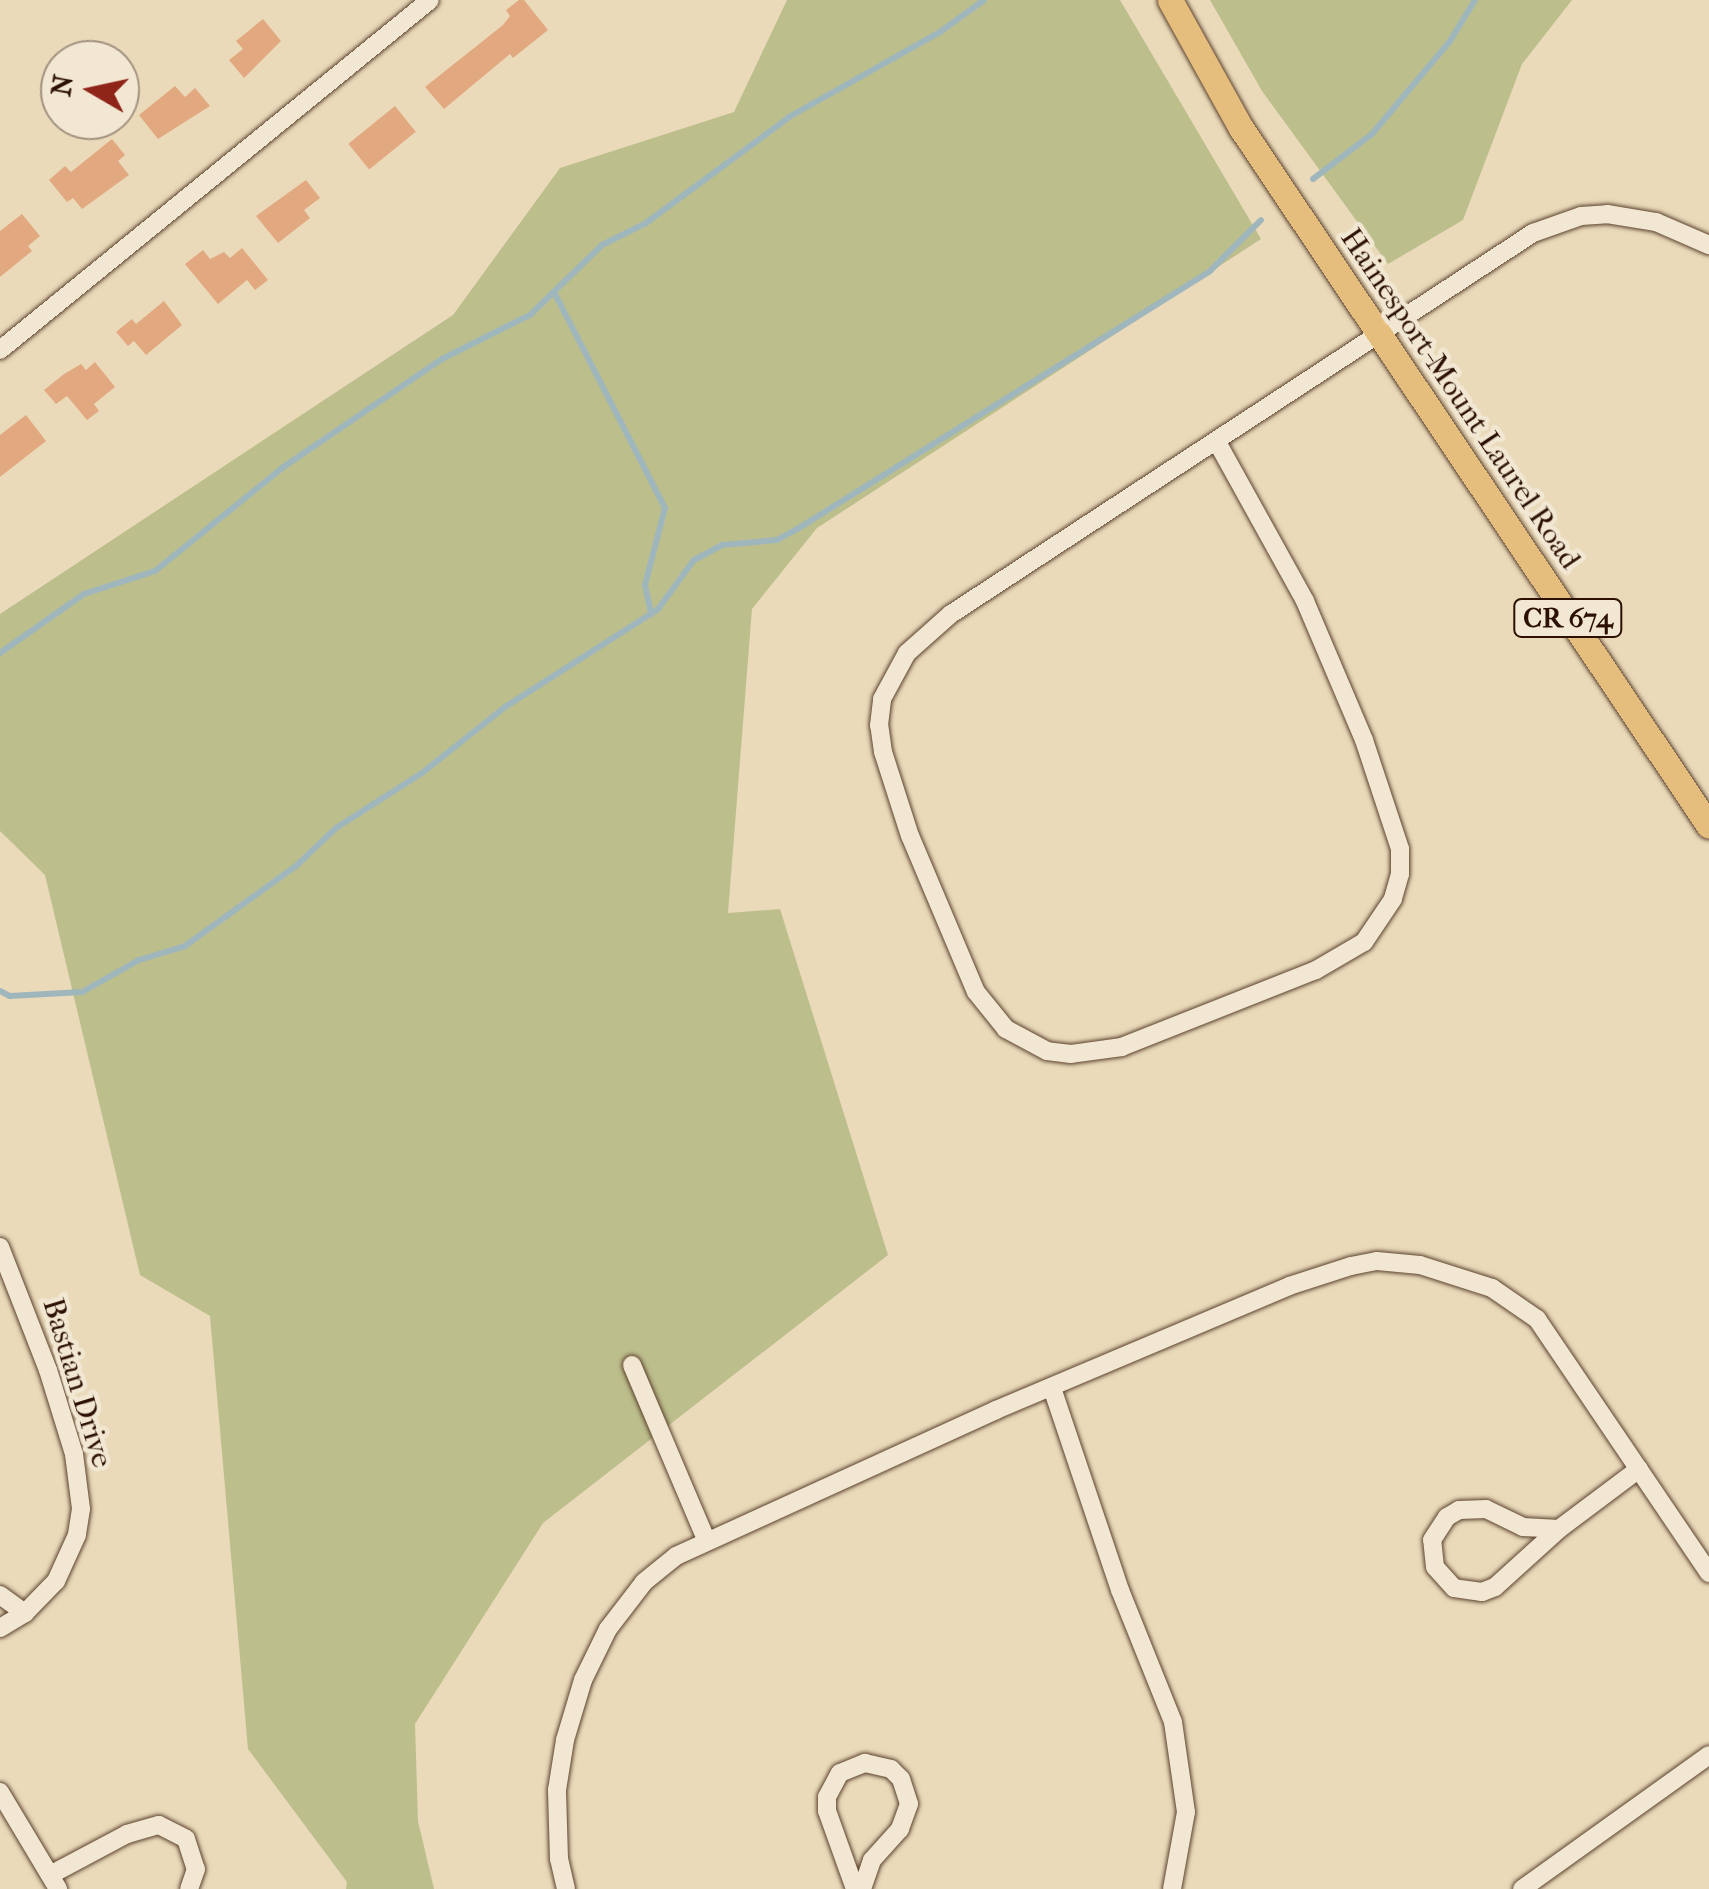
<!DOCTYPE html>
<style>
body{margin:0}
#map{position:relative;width:1709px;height:1889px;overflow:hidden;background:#eadaba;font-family:"IM FELL French Canon",serif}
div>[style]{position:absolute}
.green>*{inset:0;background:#bcbe8c}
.stream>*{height:6px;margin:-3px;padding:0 3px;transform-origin:3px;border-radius:3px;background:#9fb7bc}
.building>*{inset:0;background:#e2a980;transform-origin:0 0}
.roads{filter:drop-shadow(0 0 2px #5c422e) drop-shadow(0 0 2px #5c422e)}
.minor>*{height:18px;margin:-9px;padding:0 9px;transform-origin:9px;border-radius:9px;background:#f1e7d2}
.primary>*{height:25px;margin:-12.5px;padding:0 12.5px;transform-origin:12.5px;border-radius:12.5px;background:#e5bd7d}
span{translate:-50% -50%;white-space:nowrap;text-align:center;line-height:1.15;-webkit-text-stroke:9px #f1e7d2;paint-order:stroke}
.shield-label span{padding:2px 8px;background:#f1e7d2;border:2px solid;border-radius:8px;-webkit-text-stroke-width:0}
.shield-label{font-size:28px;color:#2c1000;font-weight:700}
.street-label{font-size:30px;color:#2c1000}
.north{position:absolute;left:40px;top:40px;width:100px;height:100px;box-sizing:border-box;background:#f1e7d2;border:2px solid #a2917e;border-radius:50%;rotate:279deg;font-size:28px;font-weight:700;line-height:40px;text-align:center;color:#2c1000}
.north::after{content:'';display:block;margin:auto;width:35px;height:45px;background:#8f2418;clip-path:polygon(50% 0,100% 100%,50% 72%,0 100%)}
</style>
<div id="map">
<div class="green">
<div style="clip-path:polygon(787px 0,1120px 0,1261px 239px,817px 528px,752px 609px,728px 913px,780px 909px,888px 1255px,543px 1523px,415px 1724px,418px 1821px,434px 1889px,346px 1889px,347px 1882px,248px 1749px,210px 1316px,140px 1275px,45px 875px,0 831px,0 614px,453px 315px,560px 168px,734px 112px)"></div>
<div style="clip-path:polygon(1210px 0,1572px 0,1522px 64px,1463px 220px,1388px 264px,1262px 91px)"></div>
</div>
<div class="stream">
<div style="left:1313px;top:179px;width:74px;rotate:-37.3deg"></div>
<div style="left:1372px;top:134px;width:121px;rotate:-50deg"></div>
<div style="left:1450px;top:41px;width:48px;rotate:-58.6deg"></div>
<div style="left:554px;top:292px;width:243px;rotate:62.8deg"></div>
<div style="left:665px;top:508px;width:80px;rotate:104.6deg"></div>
<div style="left:645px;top:585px;width:30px;rotate:78deg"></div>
<div style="left:0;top:653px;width:103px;rotate:-35.1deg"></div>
<div style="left:84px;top:594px;width:75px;rotate:-17.9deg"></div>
<div style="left:155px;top:571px;width:164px;rotate:-39deg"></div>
<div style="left:282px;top:468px;width:194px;rotate:-34.3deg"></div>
<div style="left:442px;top:359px;width:98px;rotate:-26.6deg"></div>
<div style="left:530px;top:315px;width:100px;rotate:-44.2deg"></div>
<div style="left:602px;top:245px;width:49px;rotate:-26.6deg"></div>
<div style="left:646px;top:223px;width:178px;rotate:-36.5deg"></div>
<div style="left:789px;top:117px;width:173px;rotate:-29.4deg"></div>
<div style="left:940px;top:32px;width:54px;rotate:-36deg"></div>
<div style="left:0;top:991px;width:11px;rotate:27deg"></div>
<div style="left:10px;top:996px;width:72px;rotate:-3.2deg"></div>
<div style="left:82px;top:992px;width:65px;rotate:-29.3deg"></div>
<div style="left:139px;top:960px;width:48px;rotate:-16.9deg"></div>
<div style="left:185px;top:946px;width:137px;rotate:-35.8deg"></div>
<div style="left:296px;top:866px;width:55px;rotate:-43.5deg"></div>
<div style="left:336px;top:828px;width:102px;rotate:-32.6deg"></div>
<div style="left:422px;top:773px;width:106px;rotate:-38.5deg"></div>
<div style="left:505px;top:707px;width:182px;rotate:-32.6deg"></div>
<div style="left:658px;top:609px;width:61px;rotate:-53.7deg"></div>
<div style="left:694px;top:560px;width:32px;rotate:-28deg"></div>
<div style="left:722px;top:545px;width:55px;rotate:-5.2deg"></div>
<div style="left:777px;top:540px;width:25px;rotate:-29deg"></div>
<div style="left:799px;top:528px;width:485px;rotate:-32deg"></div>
<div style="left:1210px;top:271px;width:72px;rotate:-45deg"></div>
</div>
<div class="building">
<div style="clip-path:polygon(519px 0,524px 0,548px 30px,513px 58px,510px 54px,444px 109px,425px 87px,503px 25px,510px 16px,506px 10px)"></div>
<div style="clip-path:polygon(263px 19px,281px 41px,244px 78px,229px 60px,243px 49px,236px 41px)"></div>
<div style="clip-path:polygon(175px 86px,185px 97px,195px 88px,210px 106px,158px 139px,139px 115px)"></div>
<div style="left:395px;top:106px;width:33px;height:60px;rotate:51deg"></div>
<div style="clip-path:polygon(112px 139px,125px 155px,118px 161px,129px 175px,82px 209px,73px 198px,67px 202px,49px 180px,65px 166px,71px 172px)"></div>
<div style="clip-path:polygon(306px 180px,320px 198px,304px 210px,310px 218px,278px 243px,256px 216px)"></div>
<div style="clip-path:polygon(22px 214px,40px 236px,28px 246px,32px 251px,0 277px,0 231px)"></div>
<div style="clip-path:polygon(242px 248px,268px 280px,255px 290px,247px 280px,218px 304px,185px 264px,203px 250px,210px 259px,224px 252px,230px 258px)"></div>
<div style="clip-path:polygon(164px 301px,182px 325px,146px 355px,134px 341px,128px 346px,116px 332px,132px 319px,136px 324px)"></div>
<div style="clip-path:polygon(95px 362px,115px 387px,94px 404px,99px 411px,87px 420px,67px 396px,56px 404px,44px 390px,64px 374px,81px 364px,86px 370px)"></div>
<div style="clip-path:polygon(26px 415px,46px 441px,0 477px,0 435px)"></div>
</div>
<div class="roads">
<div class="minor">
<div style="left:0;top:350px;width:554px;rotate:-39.14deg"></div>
<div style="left:1217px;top:442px;width:182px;rotate:61deg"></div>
<div style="left:1305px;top:601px;width:151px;rotate:67deg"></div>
<div style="left:1364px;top:740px;width:115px;rotate:71.7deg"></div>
<div style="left:1400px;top:849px;width:25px;rotate:90deg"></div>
<div style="left:1400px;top:874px;width:26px;rotate:106deg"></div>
<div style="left:1393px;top:899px;width:52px;rotate:124deg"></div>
<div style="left:1364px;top:942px;width:56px;rotate:149.7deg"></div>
<div style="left:1316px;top:970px;width:209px;rotate:158.4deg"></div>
<div style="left:1122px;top:1047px;width:51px;rotate:172.2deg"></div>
<div style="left:1071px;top:1054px;width:24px;rotate:-173deg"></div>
<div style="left:1047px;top:1051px;width:47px;rotate:-151.8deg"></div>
<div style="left:1006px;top:1029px;width:48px;rotate:-129deg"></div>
<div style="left:976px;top:992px;width:169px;rotate:-112.9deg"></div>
<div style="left:910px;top:836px;width:88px;rotate:-107.8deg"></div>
<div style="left:883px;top:752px;width:27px;rotate:-98deg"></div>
<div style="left:879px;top:725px;width:26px;rotate:-83deg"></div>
<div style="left:882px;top:699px;width:52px;rotate:-61.5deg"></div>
<div style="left:907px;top:653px;width:59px;rotate:-41.6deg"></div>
<div style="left:951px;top:614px;width:696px;rotate:-33.21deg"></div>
<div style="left:1533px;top:233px;width:51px;rotate:-19.5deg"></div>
<div style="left:1581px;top:216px;width:26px;rotate:-4deg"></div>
<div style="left:1607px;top:214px;width:50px;rotate:9.3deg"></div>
<div style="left:1656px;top:222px;width:58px;rotate:23.5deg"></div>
<div style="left:0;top:1247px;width:132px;rotate:68.7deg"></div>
<div style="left:48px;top:1370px;width:88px;rotate:72.8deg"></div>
<div style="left:74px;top:1454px;width:55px;rotate:82.7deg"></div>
<div style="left:81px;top:1509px;width:26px;rotate:99deg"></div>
<div style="left:77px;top:1535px;width:51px;rotate:114.5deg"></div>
<div style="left:56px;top:1581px;width:45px;rotate:134.1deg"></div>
<div style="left:25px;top:1613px;width:29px;rotate:149deg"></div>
<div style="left:632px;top:1365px;width:189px;rotate:67deg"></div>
<div style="left:1052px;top:1388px;width:213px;rotate:71.4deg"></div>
<div style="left:1120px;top:1590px;width:142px;rotate:68.1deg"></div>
<div style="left:1173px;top:1722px;width:91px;rotate:81.8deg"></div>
<div style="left:1186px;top:1812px;width:78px;rotate:100.3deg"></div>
<div style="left:1559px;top:1529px;width:86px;rotate:137.8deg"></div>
<div style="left:1495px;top:1587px;width:14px;rotate:159deg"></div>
<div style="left:1482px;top:1592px;width:28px;rotate:-172deg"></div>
<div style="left:1454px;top:1588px;width:28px;rotate:-132deg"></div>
<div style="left:1435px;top:1567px;width:27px;rotate:-96deg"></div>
<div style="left:1432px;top:1540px;width:27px;rotate:-57deg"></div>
<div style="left:1447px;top:1517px;width:14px;rotate:-30deg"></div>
<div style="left:1459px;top:1510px;width:27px;rotate:-2deg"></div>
<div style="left:1486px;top:1509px;width:41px;rotate:25.9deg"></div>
<div style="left:1523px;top:1527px;width:36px;rotate:3deg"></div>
<div style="left:1559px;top:1529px;width:100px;rotate:-36.9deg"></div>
<div style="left:0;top:1595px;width:31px;rotate:36deg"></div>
<div style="left:0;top:1792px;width:113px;rotate:59.1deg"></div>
<div style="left:50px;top:1875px;width:87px;rotate:-28deg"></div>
<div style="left:127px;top:1834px;width:33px;rotate:-16deg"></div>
<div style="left:159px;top:1825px;width:30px;rotate:27deg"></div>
<div style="left:186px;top:1839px;width:32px;rotate:72deg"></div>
<div style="left:196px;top:1869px;width:21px;rotate:109deg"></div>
<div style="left:566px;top:1889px;width:31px;rotate:-103deg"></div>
<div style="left:559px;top:1859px;width:69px;rotate:-91.7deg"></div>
<div style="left:557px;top:1790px;width:51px;rotate:-80.9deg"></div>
<div style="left:565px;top:1740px;width:63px;rotate:-73.3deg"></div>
<div style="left:583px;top:1680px;width:57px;rotate:-63.9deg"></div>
<div style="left:608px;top:1629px;width:59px;rotate:-52.5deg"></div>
<div style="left:644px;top:1582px;width:41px;rotate:-39.1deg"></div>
<div style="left:676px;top:1556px;width:352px;rotate:-24.5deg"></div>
<div style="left:996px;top:1410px;width:318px;rotate:-22.9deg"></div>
<div style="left:1289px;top:1286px;width:65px;rotate:-17.9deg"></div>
<div style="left:1351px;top:1266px;width:26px;rotate:-11deg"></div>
<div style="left:1377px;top:1261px;width:43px;rotate:5.3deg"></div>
<div style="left:1420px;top:1265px;width:76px;rotate:17.7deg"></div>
<div style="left:1492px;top:1288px;width:55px;rotate:34.6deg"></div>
<div style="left:1537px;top:1319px;width:307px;rotate:55.9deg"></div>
<div style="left:855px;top:1889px;width:83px;rotate:-109.7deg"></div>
<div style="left:827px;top:1811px;width:14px;rotate:-90deg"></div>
<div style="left:827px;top:1797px;width:27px;rotate:-62deg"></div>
<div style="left:840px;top:1773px;width:27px;rotate:-22deg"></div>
<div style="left:865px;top:1763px;width:27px;rotate:13deg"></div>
<div style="left:891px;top:1769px;width:14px;rotate:45deg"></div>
<div style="left:901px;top:1779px;width:26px;rotate:72deg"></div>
<div style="left:909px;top:1804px;width:27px;rotate:110deg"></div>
<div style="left:900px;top:1829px;width:42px;rotate:132.1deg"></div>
<div style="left:872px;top:1860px;width:31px;rotate:109deg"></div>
<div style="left:1522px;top:1889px;width:230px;rotate:-35.6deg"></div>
</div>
<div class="primary">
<div style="left:1170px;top:0;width:146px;rotate:61deg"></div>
<div style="left:1241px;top:128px;width:840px;rotate:56.16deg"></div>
</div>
</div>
<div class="shield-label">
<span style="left:1568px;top:618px">CR 674</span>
</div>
<div class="street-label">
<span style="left:1460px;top:399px;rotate:56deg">Hainesport-Mount Laurel Road</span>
<span style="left:77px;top:1383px;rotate:73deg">Bastian Drive</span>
</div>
<div class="north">N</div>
</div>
